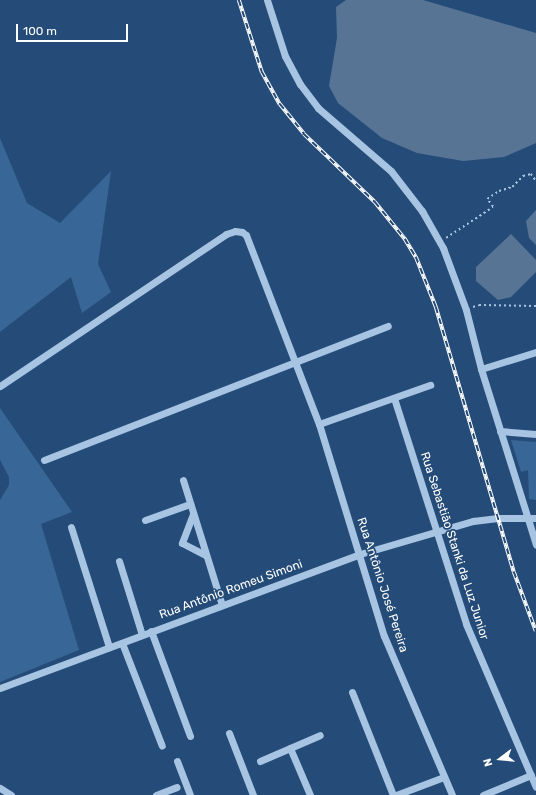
<!DOCTYPE html>
<meta charset="utf-8">
<style>
body{margin:0}
#map{position:relative;width:536px;height:795px;overflow:hidden;background:#254c78;font-family:Rubik,sans-serif}
div>[style]{position:absolute}
.green>*{inset:0;background:#386696}
.water>*{inset:0;background:#577495}
.path>*{height:1.5px;margin-top:-0.75px;transform-origin:0;background:repeating-linear-gradient(90deg,#a7c4e3 0 2px,transparent 0 5px)}
.minor>*{height:7px;margin:-3.5px;padding:0 3.5px;transform-origin:3.5px;border-radius:3.5px;background:#a7c4e3}
.rail>*{height:3.5px;margin-top:-1.75px;transform-origin:0;background:repeating-linear-gradient(90deg,#254c78 0 6px,#fff 0 12px);box-sizing:border-box;border-block:1px solid #fff}
span{translate:-50% -50%;white-space:nowrap;text-align:center;line-height:1.15;-webkit-text-stroke:3.5px #254c78;paint-order:stroke}
.street-label{font-size:12px;color:#fff}
.north{position:absolute;left:480px;top:739px;width:40px;height:40px;-webkit-text-stroke:3px #254c78;paint-order:stroke;rotate:254deg;font-size:11px;font-weight:700;line-height:16px;text-align:center;color:#fff}
.north::after{content:'';display:block;margin:auto;width:14px;height:18px;background:#fff;clip-path:polygon(50% 0,100% 100%,50% 72%,0 100%)}
.scale{position:absolute;left:16px;top:24px;width:112px;height:18px;box-sizing:border-box;border:2px solid #fff;border-top:0;padding-left:5px;font-size:12px;line-height:14px;white-space:nowrap;color:#fff;-webkit-text-stroke:3px #254c78;paint-order:stroke}
</style>
<div id="map">
<div class="green">
<div style="clip-path:polygon(0 138px,27px 203px,60px 223px,111px 171px,98px 264px,111px 292px,82px 313px,71px 277px,0 332px)"></div>
<div style="clip-path:polygon(0 408px,72px 512px,41px 524px,79px 650px,0 682px,0 500px,9px 485px,9px 477px,0 460px)"></div>
<div style="clip-path:polygon(511px 440px,536px 442px,536px 500px,529px 499px,528px 470px,521px 472px)"></div>
</div>
<div class="water">
<div style="clip-path:polygon(346px 0,423px 0,536px 33px,536px 143px,504px 157px,463px 161px,417px 153px,382px 138px,338px 103px,329px 86px,337px 38px,336px 7px)"></div>
<div style="clip-path:polygon(536px 210px,536px 245px,529px 238px,526px 221px)"></div>
<div style="clip-path:polygon(511px 234px,536px 260px,536px 272px,511px 297px,498px 300px,476px 281px,476px 267px)"></div>
</div>
<div class="path">
<div style="left:446px;top:238px;width:56px;rotate:-33.4deg"></div>
<div style="left:493px;top:207px;width:10px;rotate:-127deg"></div>
<div style="left:487px;top:199px;width:14px;rotate:-34deg"></div>
<div style="left:499px;top:191px;width:14px;rotate:-17deg"></div>
<div style="left:512px;top:187px;width:16px;rotate:-45deg"></div>
<div style="left:523px;top:176px;width:8px;rotate:-14deg"></div>
<div style="left:531px;top:174px;width:9px;rotate:54deg"></div>
<div style="left:473px;top:307px;width:6px;rotate:-18deg"></div>
<div style="left:479px;top:305px;width:57px;rotate:1deg"></div>
</div>
<div class="minor">
<div style="left:267px;top:0;width:59px;rotate:72.2deg"></div>
<div style="left:285px;top:56px;width:32px;rotate:62deg"></div>
<div style="left:300px;top:84px;width:30px;rotate:53deg"></div>
<div style="left:318px;top:108px;width:96px;rotate:40.8deg"></div>
<div style="left:391px;top:171px;width:51px;rotate:52.2deg"></div>
<div style="left:422px;top:211px;width:43px;rotate:60.4deg"></div>
<div style="left:443px;top:248px;width:66px;rotate:69.6deg"></div>
<div style="left:466px;top:310px;width:61px;rotate:75.7deg"></div>
<div style="left:481px;top:369px;width:184px;rotate:72.6deg"></div>
<div style="left:481px;top:369px;width:58px;rotate:-17.2deg"></div>
<div style="left:0;top:386px;width:272px;rotate:-33.9deg"></div>
<div style="left:226px;top:234px;width:9px;rotate:-18deg"></div>
<div style="left:235px;top:231px;width:7px;rotate:8deg"></div>
<div style="left:242px;top:232px;width:5px;rotate:37deg"></div>
<div style="left:246px;top:235px;width:203px;rotate:68.9deg"></div>
<div style="left:319px;top:424px;width:222px;rotate:73deg"></div>
<div style="left:384px;top:636px;width:173px;rotate:66.8deg"></div>
<div style="left:394px;top:398px;width:237px;rotate:72.3deg"></div>
<div style="left:466px;top:624px;width:177px;rotate:66.8deg"></div>
<div style="left:319px;top:424px;width:118px;rotate:-19.4deg"></div>
<div style="left:500px;top:431px;width:36px;rotate:5deg"></div>
<div style="left:44px;top:460px;width:369px;rotate:-21.3deg"></div>
<div style="left:183px;top:480px;width:131px;rotate:72.7deg"></div>
<div style="left:193px;top:514px;width:31px;rotate:111deg"></div>
<div style="left:182px;top:543px;width:27px;rotate:27deg"></div>
<div style="left:145px;top:520px;width:48px;rotate:-19.6deg"></div>
<div style="left:71px;top:527px;width:126px;rotate:72.4deg"></div>
<div style="left:119px;top:561px;width:77px;rotate:72.7deg"></div>
<div style="left:151px;top:631px;width:112px;rotate:69.6deg"></div>
<div style="left:122px;top:643px;width:110px;rotate:68.8deg"></div>
<div style="left:0;top:688px;width:384px;rotate:-20.4deg"></div>
<div style="left:360px;top:554px;width:118px;rotate:-16.3deg"></div>
<div style="left:473px;top:521px;width:25px;rotate:-7deg"></div>
<div style="left:498px;top:518px;width:38px"></div>
<div style="left:352px;top:692px;width:111px;rotate:68.3deg"></div>
<div style="left:229px;top:733px;width:66px;rotate:68.8deg"></div>
<div style="left:290px;top:748px;width:51px;rotate:66.9deg"></div>
<div style="left:177px;top:761px;width:36px;rotate:69deg"></div>
<div style="left:260px;top:761px;width:65px;rotate:-23.4deg"></div>
<div style="left:0;top:788px;width:13px;rotate:32deg"></div>
<div style="left:156px;top:795px;width:22px;rotate:-21deg"></div>
<div style="left:396px;top:795px;width:51px;rotate:-20.6deg"></div>
<div style="left:483px;top:795px;width:52px;rotate:-22.6deg"></div>
</div>
<div class="rail">
<div style="left:239px;top:0;width:76px;rotate:72.3deg"></div>
<div style="left:262px;top:72px;width:37px;rotate:61deg"></div>
<div style="left:280px;top:104px;width:38px;rotate:51deg"></div>
<div style="left:304px;top:134px;width:98px;rotate:43.8deg"></div>
<div style="left:375px;top:202px;width:48px;rotate:51deg"></div>
<div style="left:405px;top:239px;width:21px;rotate:59deg"></div>
<div style="left:416px;top:257px;width:54px;rotate:68.2deg"></div>
<div style="left:436px;top:307px;width:276px;rotate:73.6deg"></div>
<div style="left:514px;top:572px;width:63px;rotate:69.6deg"></div>
</div>
<div class="street-label">
<span style="left:454px;top:546px;rotate:72deg">Rua Sebastião Stanki da Luz Junior</span>
<span style="left:382px;top:585px;rotate:72deg">Rua Antônio José Pereira</span>
<span style="left:231px;top:590px;rotate:-20deg">Rua Antônio Romeu Simoni</span>
</div>
<div class="north">N</div>
<div class="scale">100 m</div>
</div>
